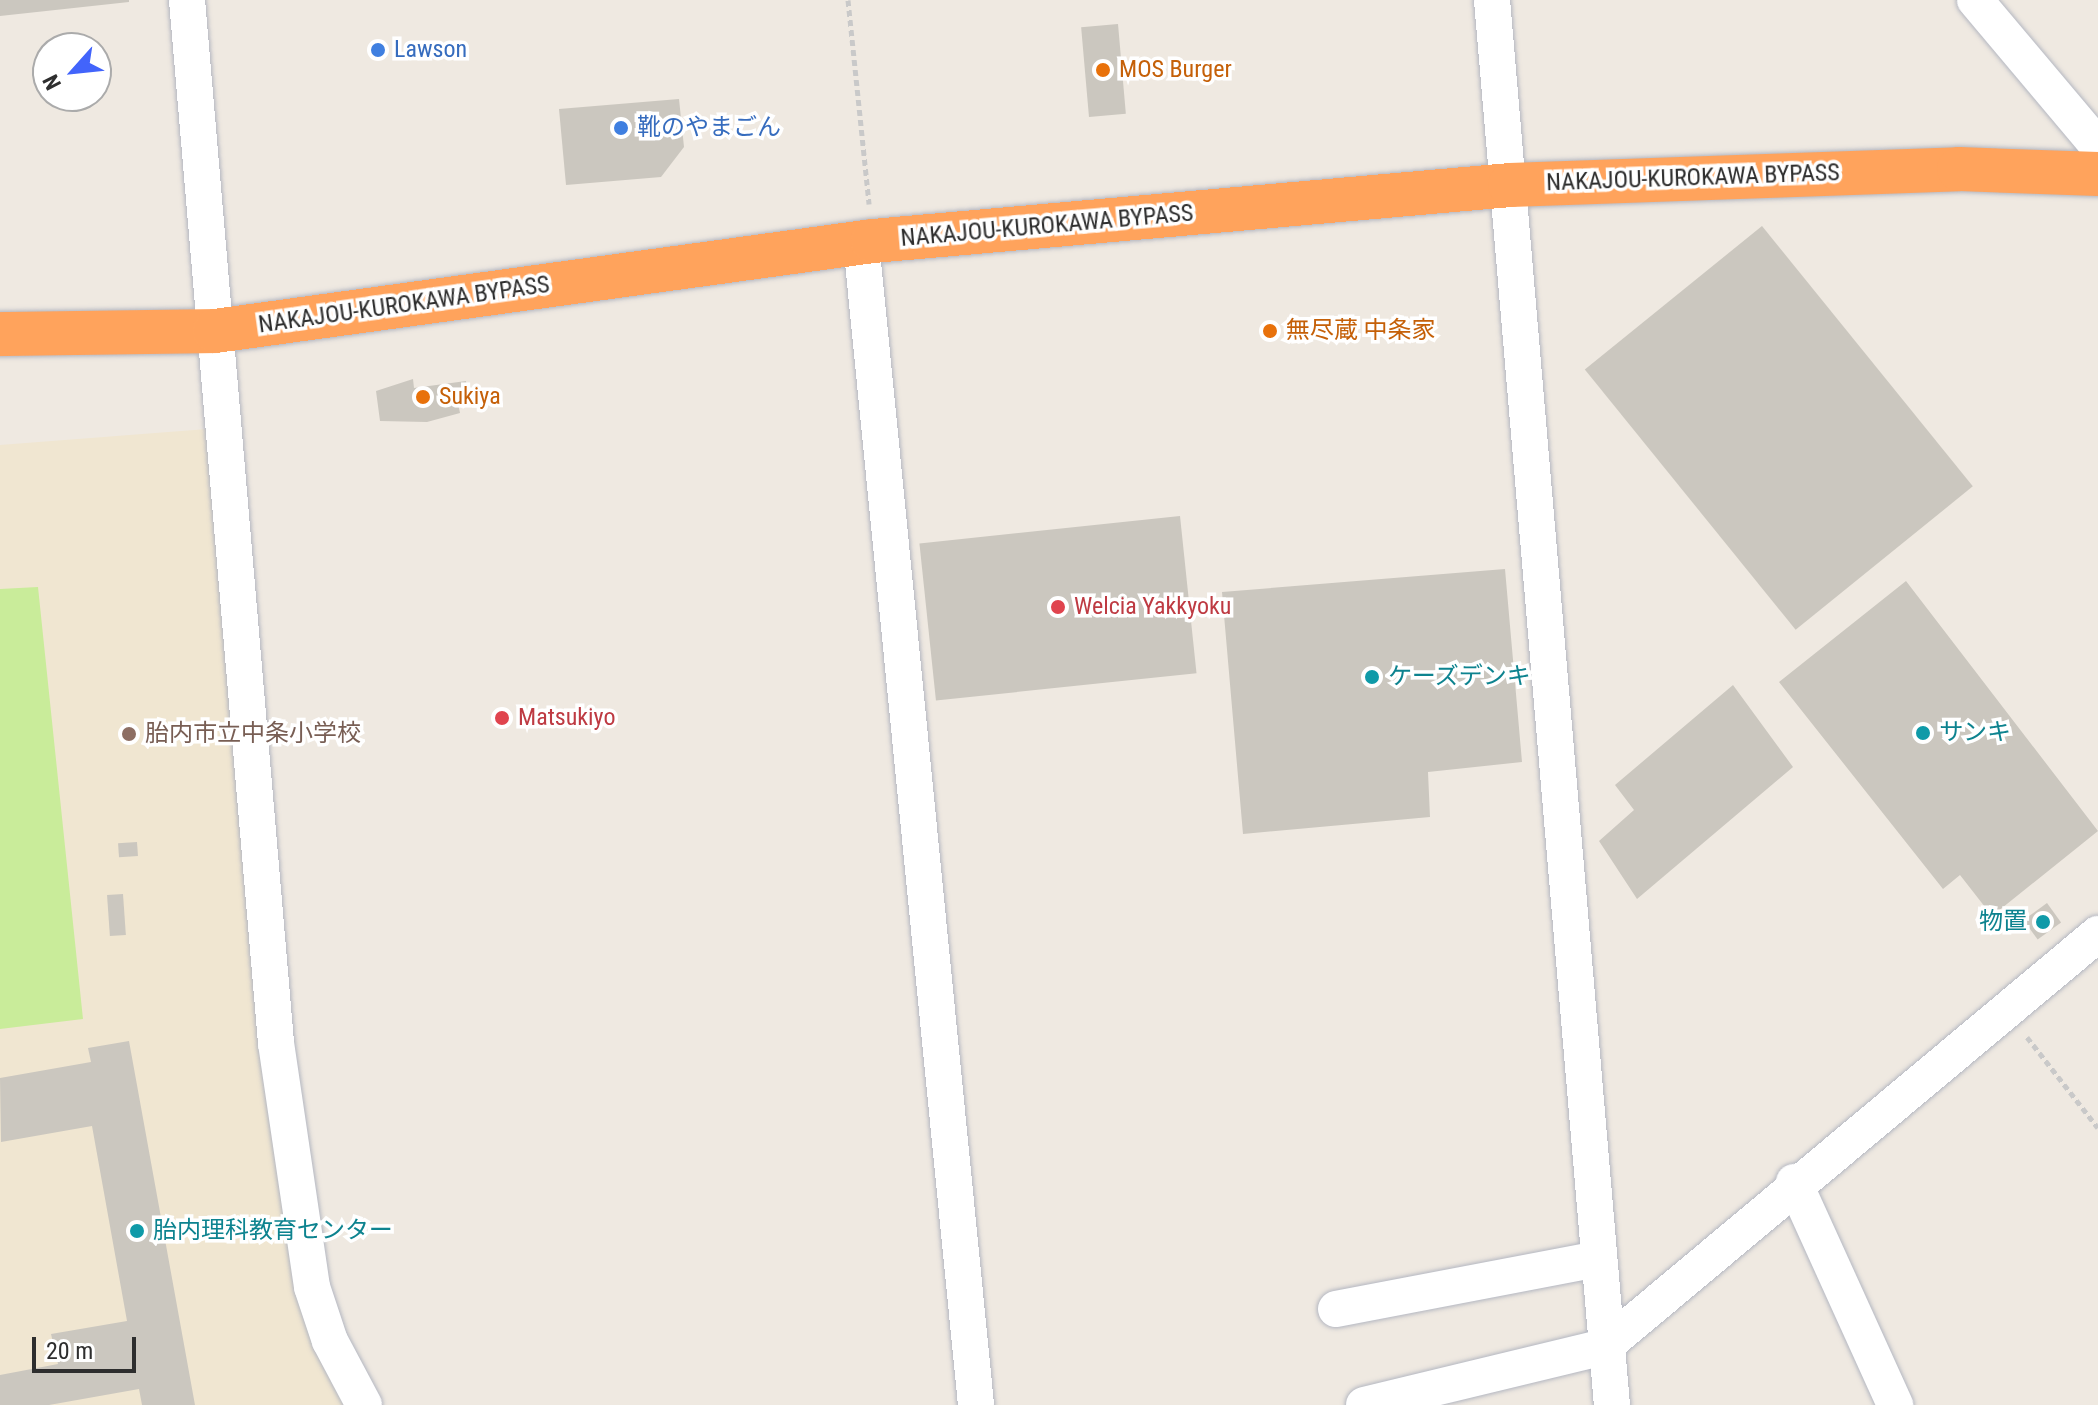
<!DOCTYPE html>
<meta charset="utf-8">
<style>
body{margin:0}
#map{position:relative;width:2098px;height:1405px;overflow:hidden;background:#efe9e1;font-family:"Roboto Condensed","Noto Sans JP",sans-serif}
div>[style]{position:absolute}
.education>*{inset:0;background:#f0e6d1}
.pitch>*{inset:0;background:#c9ec9a}
.building>*{inset:0;background:#cbc7bf;transform-origin:0 0}
.path>*{height:5px;margin-top:-2.5px;transform-origin:0;background:repeating-linear-gradient(90deg,#c9c9c9 0 6px,transparent 0 10px)}
.roads{filter:drop-shadow(0 0 2px #b4b7c1) drop-shadow(0 0 2px #b4b7c1)}
.minor>*{height:36px;margin:-18px;padding:0 18px;transform-origin:18px;border-radius:18px;background:#fff}
.highway>*{height:44px;margin:-22px;padding:0 22px;transform-origin:22px;border-radius:22px;background:#ffa35c}
.dots>*{width:22px;height:22px;translate:-50% -50%;box-sizing:border-box;border:4px solid #fff;border-radius:50%}
span{translate:-50% -50%;white-space:nowrap;text-align:center;line-height:1.15;-webkit-text-stroke:7px #fff;paint-order:stroke}
.shop-label{font-size:24px;color:#366cbe}
.left{translate:0 -50%;text-align:left}
.food-label{font-size:24px;color:#c56008}
.street-label{font-size:24px;color:#2e2e2e}
.health-label{font-size:24px;color:#be3a42}
.culture-label{font-size:24px;color:#0d838f}
.right{translate:-100% -50%;text-align:right}
.education-label{font-size:24px;color:#785e54}
.north{position:absolute;left:32px;top:32px;width:80px;height:80px;box-sizing:border-box;background:#fff;border:2px solid #ababab;border-radius:50%;rotate:243deg;font-size:22px;font-weight:700;line-height:32px;text-align:center;color:#2e2e2e}
.north::after{content:'';display:block;margin:auto;width:28px;height:36px;background:#4264fb;clip-path:polygon(50% 0,100% 100%,50% 72%,0 100%)}
.scale{position:absolute;left:32px;top:1337px;width:104px;height:36px;box-sizing:border-box;border:4px solid #2e2e2e;border-top:0;padding-left:10px;font-size:24px;line-height:28px;white-space:nowrap;color:#2e2e2e;-webkit-text-stroke:6px #fff;paint-order:stroke}
</style>
<div id="map">
<div class="education">
<div style="clip-path:polygon(233px 427px,309px 1315px,344px 1405px,0 1405px,0 445px)"></div>
</div>
<div class="pitch">
<div style="clip-path:polygon(38px 587px,83px 1019px,0 1029px,0 589px)"></div>
</div>
<div class="building">
<div style="clip-path:polygon(0 0,129px 0,129px 2px,0 16px)"></div>
<div style="left:1118px;top:24px;width:90px;height:37px;rotate:85deg"></div>
<div style="clip-path:polygon(679px 99px,684px 147px,661px 177px,566px 185px,559px 109px)"></div>
<div style="left:1762px;top:226px;width:335px;height:228px;rotate:51deg"></div>
<div style="clip-path:polygon(413px 379px,414px 388px,466px 381px,469px 402px,458px 403px,460px 413px,427px 422px,380px 421px,376px 391px)"></div>
<div style="left:1180px;top:516px;width:158px;height:262px;rotate:84deg"></div>
<div style="clip-path:polygon(1505px 569px,1522px 762px,1428px 772px,1430px 817px,1243px 834px,1222px 592px)"></div>
<div style="clip-path:polygon(1906px 581px,2098px 831px,1992px 916px,1960px 875px,1943px 889px,1779px 682px)"></div>
<div style="clip-path:polygon(1733px 685px,1793px 767px,1637px 899px,1599px 841px,1634px 810px,1615px 785px)"></div>
<div style="left:137px;top:842px;width:14px;height:19px;rotate:86deg"></div>
<div style="left:123px;top:894px;width:41px;height:16px;rotate:86deg"></div>
<div style="left:2047px;top:903px;width:24px;height:29px;rotate:54deg"></div>
<div style="clip-path:polygon(129px 1041px,195px 1405px,142px 1405px,139px 1389px,49px 1405px,0 1405px,0 1375px,58px 1364px,51px 1334px,127px 1321px,92px 1126px,1px 1142px,0 1078px,91px 1062px,88px 1048px)"></div>
</div>
<div class="path">
<div style="left:848px;top:0;width:205px;rotate:84.1deg"></div>
<div style="left:2027px;top:1037px;width:115px;rotate:52deg"></div>
</div>
<div class="roads">
<div class="minor">
<div style="left:187px;top:0;width:1047px;rotate:85.12deg"></div>
<div style="left:276px;top:1043px;width:247px;rotate:81.6deg"></div>
<div style="left:312px;top:1287px;width:57px;rotate:71.6deg"></div>
<div style="left:330px;top:1341px;width:72px;rotate:62deg"></div>
<div style="left:1492px;top:0;width:1410px;rotate:85.12deg"></div>
<div style="left:1975px;top:0;width:191px;rotate:49.9deg"></div>
<div style="left:861px;top:242px;width:1169px;rotate:84.35deg"></div>
<div style="left:1794px;top:1182px;width:245px;rotate:65.6deg"></div>
<div style="left:1336px;top:1309px;width:266px;rotate:-10.8deg"></div>
<div style="left:1364px;top:1405px;width:247px;rotate:-13.6deg"></div>
<div style="left:1604px;top:1347px;width:644px;rotate:-39.9deg"></div>
</div>
<div class="highway">
<div style="left:0;top:334px;width:215px;rotate:-0.8deg"></div>
<div style="left:215px;top:331px;width:664px;rotate:-7.79deg"></div>
<div style="left:873px;top:241px;width:639px;rotate:-5.02deg"></div>
<div style="left:1510px;top:185px;width:449px;rotate:-2deg"></div>
<div style="left:1959px;top:169px;width:139px;rotate:2.1deg"></div>
</div>
</div>
<div class="dots">
<div style="left:378px;top:50px;background:#3f7fe0"></div>
<div style="left:1103px;top:70px;background:#e8710a"></div>
<div style="left:621px;top:128px;background:#3f7fe0"></div>
<div style="left:1270px;top:331px;background:#e8710a"></div>
<div style="left:423px;top:397px;background:#e8710a"></div>
<div style="left:1058px;top:607px;background:#e0444e"></div>
<div style="left:1372px;top:677px;background:#0f9aa8"></div>
<div style="left:502px;top:718px;background:#e0444e"></div>
<div style="left:1923px;top:733px;background:#0f9aa8"></div>
<div style="left:129px;top:734px;background:#8d6e63"></div>
<div style="left:2043px;top:922px;background:#0f9aa8"></div>
<div style="left:137px;top:1231px;background:#0f9aa8"></div>
</div>
<div class="shop-label">
<span class="left" style="left:394px;top:50px">Lawson</span>
<span class="left" style="left:637px;top:128px">靴のやまごん</span>
</div>
<div class="food-label">
<span class="left" style="left:1119px;top:70px">MOS Burger</span>
<span class="left" style="left:1286px;top:331px">無尽蔵 中条家</span>
<span class="left" style="left:439px;top:397px">Sukiya</span>
</div>
<div class="street-label">
<span style="left:1693px;top:178px;rotate:-2deg">NAKAJOU-KUROKAWA BYPASS</span>
<span style="left:1047px;top:226px;rotate:-5deg">NAKAJOU-KUROKAWA BYPASS</span>
<span style="left:404px;top:305px;rotate:-8deg">NAKAJOU-KUROKAWA BYPASS</span>
</div>
<div class="health-label">
<span class="left" style="left:1074px;top:607px">Welcia Yakkyoku</span>
<span class="left" style="left:518px;top:718px">Matsukiyo</span>
</div>
<div class="culture-label">
<span class="left" style="left:1388px;top:677px">ケーズデンキ</span>
<span class="left" style="left:1939px;top:733px">サンキ</span>
<span class="right" style="left:2027px;top:922px">物置</span>
<span class="left" style="left:153px;top:1231px">胎内理科教育センター</span>
</div>
<div class="education-label">
<span class="left" style="left:145px;top:734px">胎内市立中条小学校</span>
</div>
<div class="north">N</div>
<div class="scale">20 m</div>
</div>
